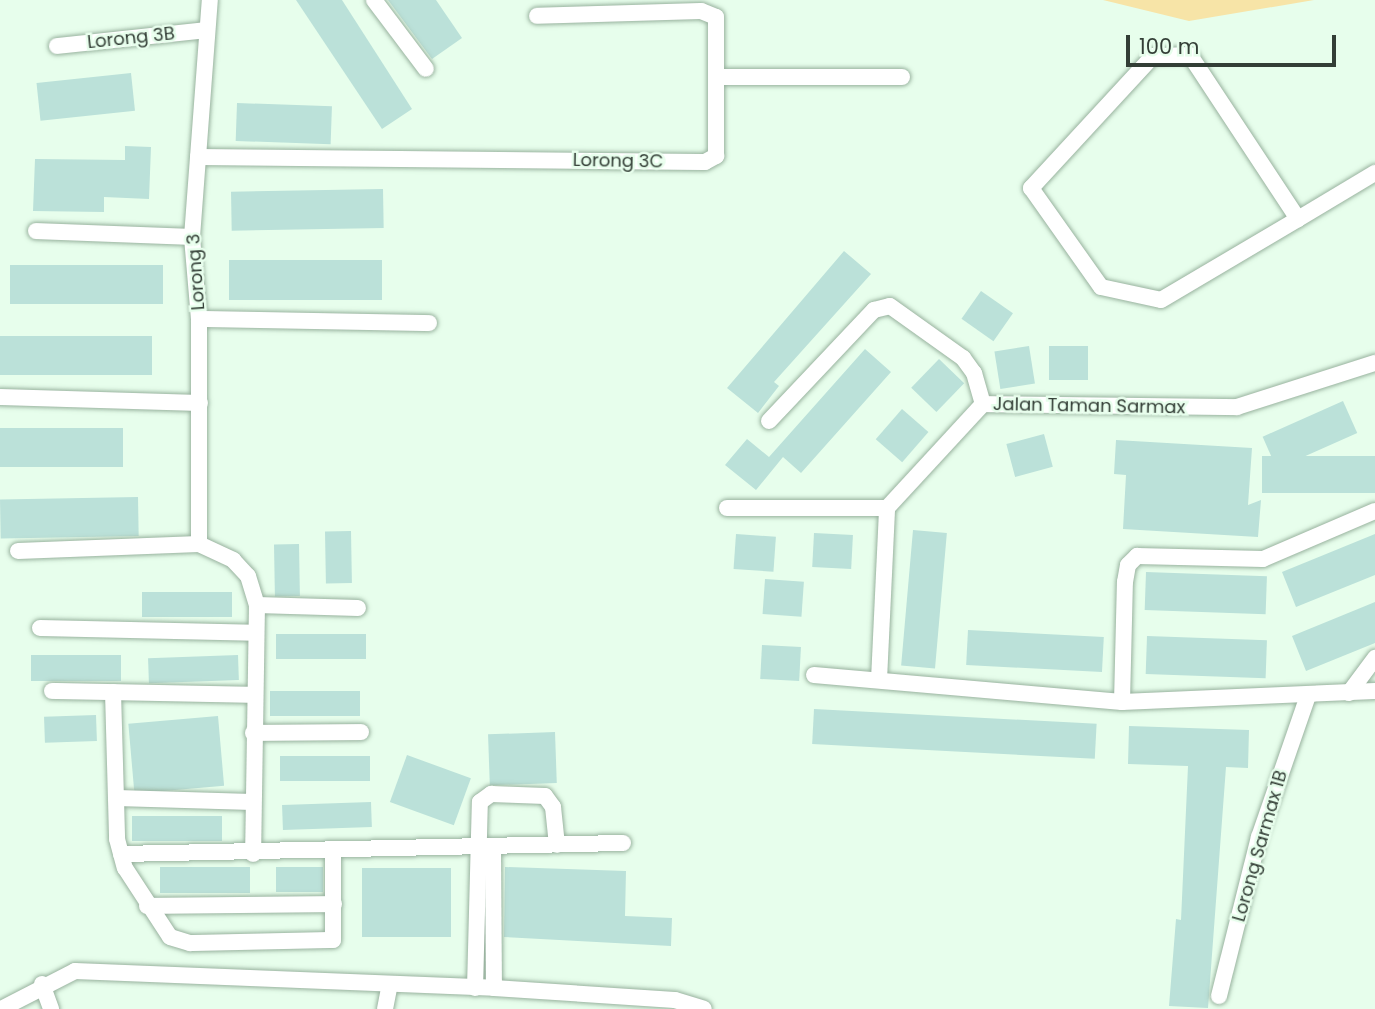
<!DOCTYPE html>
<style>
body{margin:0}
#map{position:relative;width:1375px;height:1009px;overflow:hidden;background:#e7feec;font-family:Poppins,sans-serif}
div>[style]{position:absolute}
.green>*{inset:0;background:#f7e4a7}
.building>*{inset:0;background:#bbe1d9;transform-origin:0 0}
.roads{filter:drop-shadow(0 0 2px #98b29e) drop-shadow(0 0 2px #98b29e)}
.minor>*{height:16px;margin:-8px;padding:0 8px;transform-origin:8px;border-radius:8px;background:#fff}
span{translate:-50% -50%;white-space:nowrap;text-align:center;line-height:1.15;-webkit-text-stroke:5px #e7feec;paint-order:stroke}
.street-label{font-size:18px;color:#333e36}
.scale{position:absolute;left:1126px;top:35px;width:210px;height:32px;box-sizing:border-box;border:4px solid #333e36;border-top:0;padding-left:9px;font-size:21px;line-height:24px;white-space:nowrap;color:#333e36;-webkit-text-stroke:5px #e7feec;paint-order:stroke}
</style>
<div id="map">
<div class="green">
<div style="clip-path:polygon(1103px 0,1314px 0,1189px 21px)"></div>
</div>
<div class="building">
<div style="clip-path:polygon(296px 0,342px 0,412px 109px,382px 129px)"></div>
<div style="clip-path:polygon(388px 0,436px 0,462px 38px,432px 59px)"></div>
<div style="left:131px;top:73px;width:38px;height:95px;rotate:84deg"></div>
<div style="left:237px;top:103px;width:95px;height:38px;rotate:2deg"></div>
<div style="clip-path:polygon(125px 146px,151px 147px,149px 199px,104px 197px,104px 212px,33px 211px,35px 159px,125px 160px)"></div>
<div style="left:383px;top:189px;width:39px;height:152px;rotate:89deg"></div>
<div style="clip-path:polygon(844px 251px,871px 274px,774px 382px,779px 386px,758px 413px,727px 388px)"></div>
<div style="left:382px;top:260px;width:40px;height:153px;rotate:90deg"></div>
<div style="left:163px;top:265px;width:39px;height:153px;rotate:90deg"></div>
<div style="left:981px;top:291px;width:39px;height:34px;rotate:35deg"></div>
<div style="left:152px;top:336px;width:39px;height:152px;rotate:90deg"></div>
<div style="left:1029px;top:346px;width:38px;height:35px;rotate:81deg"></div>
<div style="left:1049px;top:346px;width:39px;height:34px"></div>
<div style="clip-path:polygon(865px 349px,891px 372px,801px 473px,783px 457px,756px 490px,725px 465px,747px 439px,769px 457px)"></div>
<div style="left:939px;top:359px;width:35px;height:40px;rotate:44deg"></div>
<div style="left:1343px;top:401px;width:35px;height:88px;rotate:66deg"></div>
<div style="left:902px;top:409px;width:35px;height:40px;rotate:41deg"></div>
<div style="left:123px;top:428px;width:39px;height:123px;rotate:90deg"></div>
<div style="left:1044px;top:434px;width:34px;height:39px;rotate:75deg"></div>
<div style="clip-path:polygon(1116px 440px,1252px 448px,1248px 505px,1261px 500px,1258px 537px,1123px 529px,1126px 475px,1114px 474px)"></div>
<div style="left:1375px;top:456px;width:37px;height:113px;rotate:90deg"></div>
<div style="left:138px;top:497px;width:39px;height:138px;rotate:89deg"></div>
<div style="left:913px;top:530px;width:34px;height:136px;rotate:5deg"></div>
<div style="left:351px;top:531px;width:52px;height:26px;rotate:89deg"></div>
<div style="left:814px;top:533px;width:39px;height:34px;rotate:3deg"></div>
<div style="left:736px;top:534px;width:40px;height:35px;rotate:4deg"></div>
<div style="clip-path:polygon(1375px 534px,1375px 575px,1296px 607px,1282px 572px)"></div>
<div style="left:299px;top:544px;width:52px;height:25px;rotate:89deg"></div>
<div style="left:1146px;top:572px;width:121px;height:38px;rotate:2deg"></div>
<div style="left:765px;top:579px;width:39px;height:35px;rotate:4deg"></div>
<div style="left:232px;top:592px;width:25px;height:90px;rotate:90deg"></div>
<div style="clip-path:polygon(1375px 602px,1375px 643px,1306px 671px,1292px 636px)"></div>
<div style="left:968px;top:630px;width:136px;height:35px;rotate:3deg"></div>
<div style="left:366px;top:634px;width:25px;height:90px;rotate:90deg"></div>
<div style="left:1147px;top:636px;width:120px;height:38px;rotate:2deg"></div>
<div style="left:762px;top:645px;width:39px;height:34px;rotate:3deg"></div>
<div style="left:31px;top:655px;width:90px;height:26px"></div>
<div style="left:238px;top:655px;width:25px;height:90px;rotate:88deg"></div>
<div style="left:360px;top:691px;width:25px;height:90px;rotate:90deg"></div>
<div style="left:814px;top:709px;width:283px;height:35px;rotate:3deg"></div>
<div style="left:96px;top:715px;width:26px;height:52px;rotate:88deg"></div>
<div style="left:218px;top:716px;width:70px;height:90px;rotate:85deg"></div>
<div style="clip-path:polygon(1129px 726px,1249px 730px,1248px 768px,1226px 767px,1208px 1008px,1169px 1006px,1176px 919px,1181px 920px,1188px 766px,1128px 764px)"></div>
<div style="left:555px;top:732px;width:51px;height:67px;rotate:88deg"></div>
<div style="left:407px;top:755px;width:68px;height:50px;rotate:20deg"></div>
<div style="left:370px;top:756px;width:25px;height:90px;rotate:90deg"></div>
<div style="left:371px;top:802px;width:25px;height:89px;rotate:88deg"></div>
<div style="left:222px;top:816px;width:25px;height:90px;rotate:90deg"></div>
<div style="left:250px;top:867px;width:26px;height:90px;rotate:90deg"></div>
<div style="left:323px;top:867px;width:25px;height:47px;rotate:90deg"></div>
<div style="clip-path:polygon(505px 867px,626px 871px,625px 916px,672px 918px,671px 946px,504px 937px)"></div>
<div style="left:451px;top:868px;width:69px;height:89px;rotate:90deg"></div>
</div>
<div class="roads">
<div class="minor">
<div style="left:374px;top:0;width:86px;rotate:53deg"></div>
<div style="left:57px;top:46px;width:150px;rotate:-6.1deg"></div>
<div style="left:719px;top:77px;width:183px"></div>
<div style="left:198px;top:157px;width:507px;rotate:0.57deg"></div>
<div style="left:705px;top:162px;width:13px;rotate:-29deg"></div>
<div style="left:716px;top:156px;width:139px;rotate:-90deg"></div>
<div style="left:716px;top:17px;width:16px;rotate:-158deg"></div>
<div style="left:701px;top:11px;width:164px;rotate:178.3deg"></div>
<div style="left:1298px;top:219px;width:196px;rotate:-123.4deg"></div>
<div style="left:1190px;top:55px;width:37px;rotate:178deg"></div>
<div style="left:1153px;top:56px;width:180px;rotate:132.7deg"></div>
<div style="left:1031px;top:188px;width:121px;rotate:54.7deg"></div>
<div style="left:1101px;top:287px;width:61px;rotate:12.2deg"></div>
<div style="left:1161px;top:300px;width:159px;rotate:-30.6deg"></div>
<div style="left:1298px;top:219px;width:90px;rotate:-30.9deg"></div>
<div style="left:36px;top:231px;width:156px;rotate:2.2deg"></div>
<div style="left:199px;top:319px;width:230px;rotate:1deg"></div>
<div style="left:0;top:397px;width:200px;rotate:1.7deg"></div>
<div style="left:769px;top:421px;width:153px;rotate:-46.6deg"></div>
<div style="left:874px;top:310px;width:16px;rotate:-14deg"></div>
<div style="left:890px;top:306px;width:90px;rotate:35.5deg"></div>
<div style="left:963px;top:358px;width:19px;rotate:54deg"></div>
<div style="left:974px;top:373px;width:32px;rotate:74deg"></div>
<div style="left:727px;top:508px;width:160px"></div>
<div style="left:199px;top:544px;width:225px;rotate:-90deg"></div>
<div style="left:199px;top:319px;width:82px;rotate:-94.9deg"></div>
<div style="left:192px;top:237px;width:238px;rotate:-85.7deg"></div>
<div style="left:18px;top:551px;width:181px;rotate:-2.2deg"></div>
<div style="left:199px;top:544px;width:38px;rotate:25deg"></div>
<div style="left:233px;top:560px;width:22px;rotate:47deg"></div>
<div style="left:248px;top:576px;width:30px;rotate:73deg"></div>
<div style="left:257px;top:605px;width:249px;rotate:90.9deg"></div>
<div style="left:257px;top:605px;width:101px;rotate:1.7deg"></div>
<div style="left:40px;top:628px;width:214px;rotate:1.3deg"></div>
<div style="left:814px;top:675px;width:309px;rotate:5deg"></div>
<div style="left:1122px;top:702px;width:253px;rotate:-2.5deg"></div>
<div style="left:879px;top:680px;width:172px;rotate:-87.3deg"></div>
<div style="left:887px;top:508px;width:142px;rotate:-47.3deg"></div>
<div style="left:983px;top:404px;width:254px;rotate:0.7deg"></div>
<div style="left:1237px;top:407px;width:145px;rotate:-17.7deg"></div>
<div style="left:52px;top:691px;width:201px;rotate:1.1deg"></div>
<div style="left:113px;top:692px;width:147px;rotate:88.4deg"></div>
<div style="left:117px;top:839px;width:30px;rotate:75deg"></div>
<div style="left:125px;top:868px;width:82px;rotate:56.9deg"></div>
<div style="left:170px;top:937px;width:21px;rotate:17deg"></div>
<div style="left:190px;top:943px;width:143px;rotate:-1.2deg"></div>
<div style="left:333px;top:940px;width:87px;rotate:-90deg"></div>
<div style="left:1349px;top:693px;width:44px;rotate:-53.4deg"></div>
<div style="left:1122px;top:702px;width:120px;rotate:-88.6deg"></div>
<div style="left:1125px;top:582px;width:17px;rotate:-80deg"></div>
<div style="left:1128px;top:565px;width:13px;rotate:-45deg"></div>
<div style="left:1137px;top:556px;width:126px;rotate:1.4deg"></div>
<div style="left:1263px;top:559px;width:122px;rotate:-23.2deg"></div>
<div style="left:253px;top:733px;width:108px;rotate:-0.5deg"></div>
<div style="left:116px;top:798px;width:137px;rotate:1.7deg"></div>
<div style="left:493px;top:849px;width:139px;rotate:89.6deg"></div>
<div style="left:121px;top:854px;width:502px;rotate:-1.26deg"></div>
<div style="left:147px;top:906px;width:187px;rotate:-0.6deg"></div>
<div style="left:42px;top:984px;width:27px;rotate:70deg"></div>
<div style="left:475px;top:988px;width:186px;rotate:-88.5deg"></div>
<div style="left:480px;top:802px;width:14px;rotate:-36deg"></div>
<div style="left:491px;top:794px;width:54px;rotate:2.1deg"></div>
<div style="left:545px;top:796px;width:14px;rotate:54deg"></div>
<div style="left:553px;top:807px;width:38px;rotate:84deg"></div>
<div style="left:1219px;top:996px;width:164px;rotate:-75.9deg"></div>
<div style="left:1259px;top:837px;width:147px;rotate:-70.9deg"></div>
<div style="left:1px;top:1009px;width:83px;rotate:-27.2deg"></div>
<div style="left:75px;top:971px;width:419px;rotate:2.3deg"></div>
<div style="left:494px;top:988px;width:181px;rotate:3.8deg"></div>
<div style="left:675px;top:1000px;width:30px;rotate:17deg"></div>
<div style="left:385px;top:1009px;width:25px;rotate:-79deg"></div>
</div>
</div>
<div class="street-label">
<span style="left:131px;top:38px;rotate:-6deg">Lorong 3B</span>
<span style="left:618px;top:161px;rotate:1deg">Lorong 3C</span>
<span style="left:196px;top:272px;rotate:-94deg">Lorong 3</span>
<span style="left:1089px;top:406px;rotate:1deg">Jalan Taman Sarmax</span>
<span style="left:1260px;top:846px;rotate:-74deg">Lorong Sarmax 1B</span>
</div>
<div class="scale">100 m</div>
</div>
